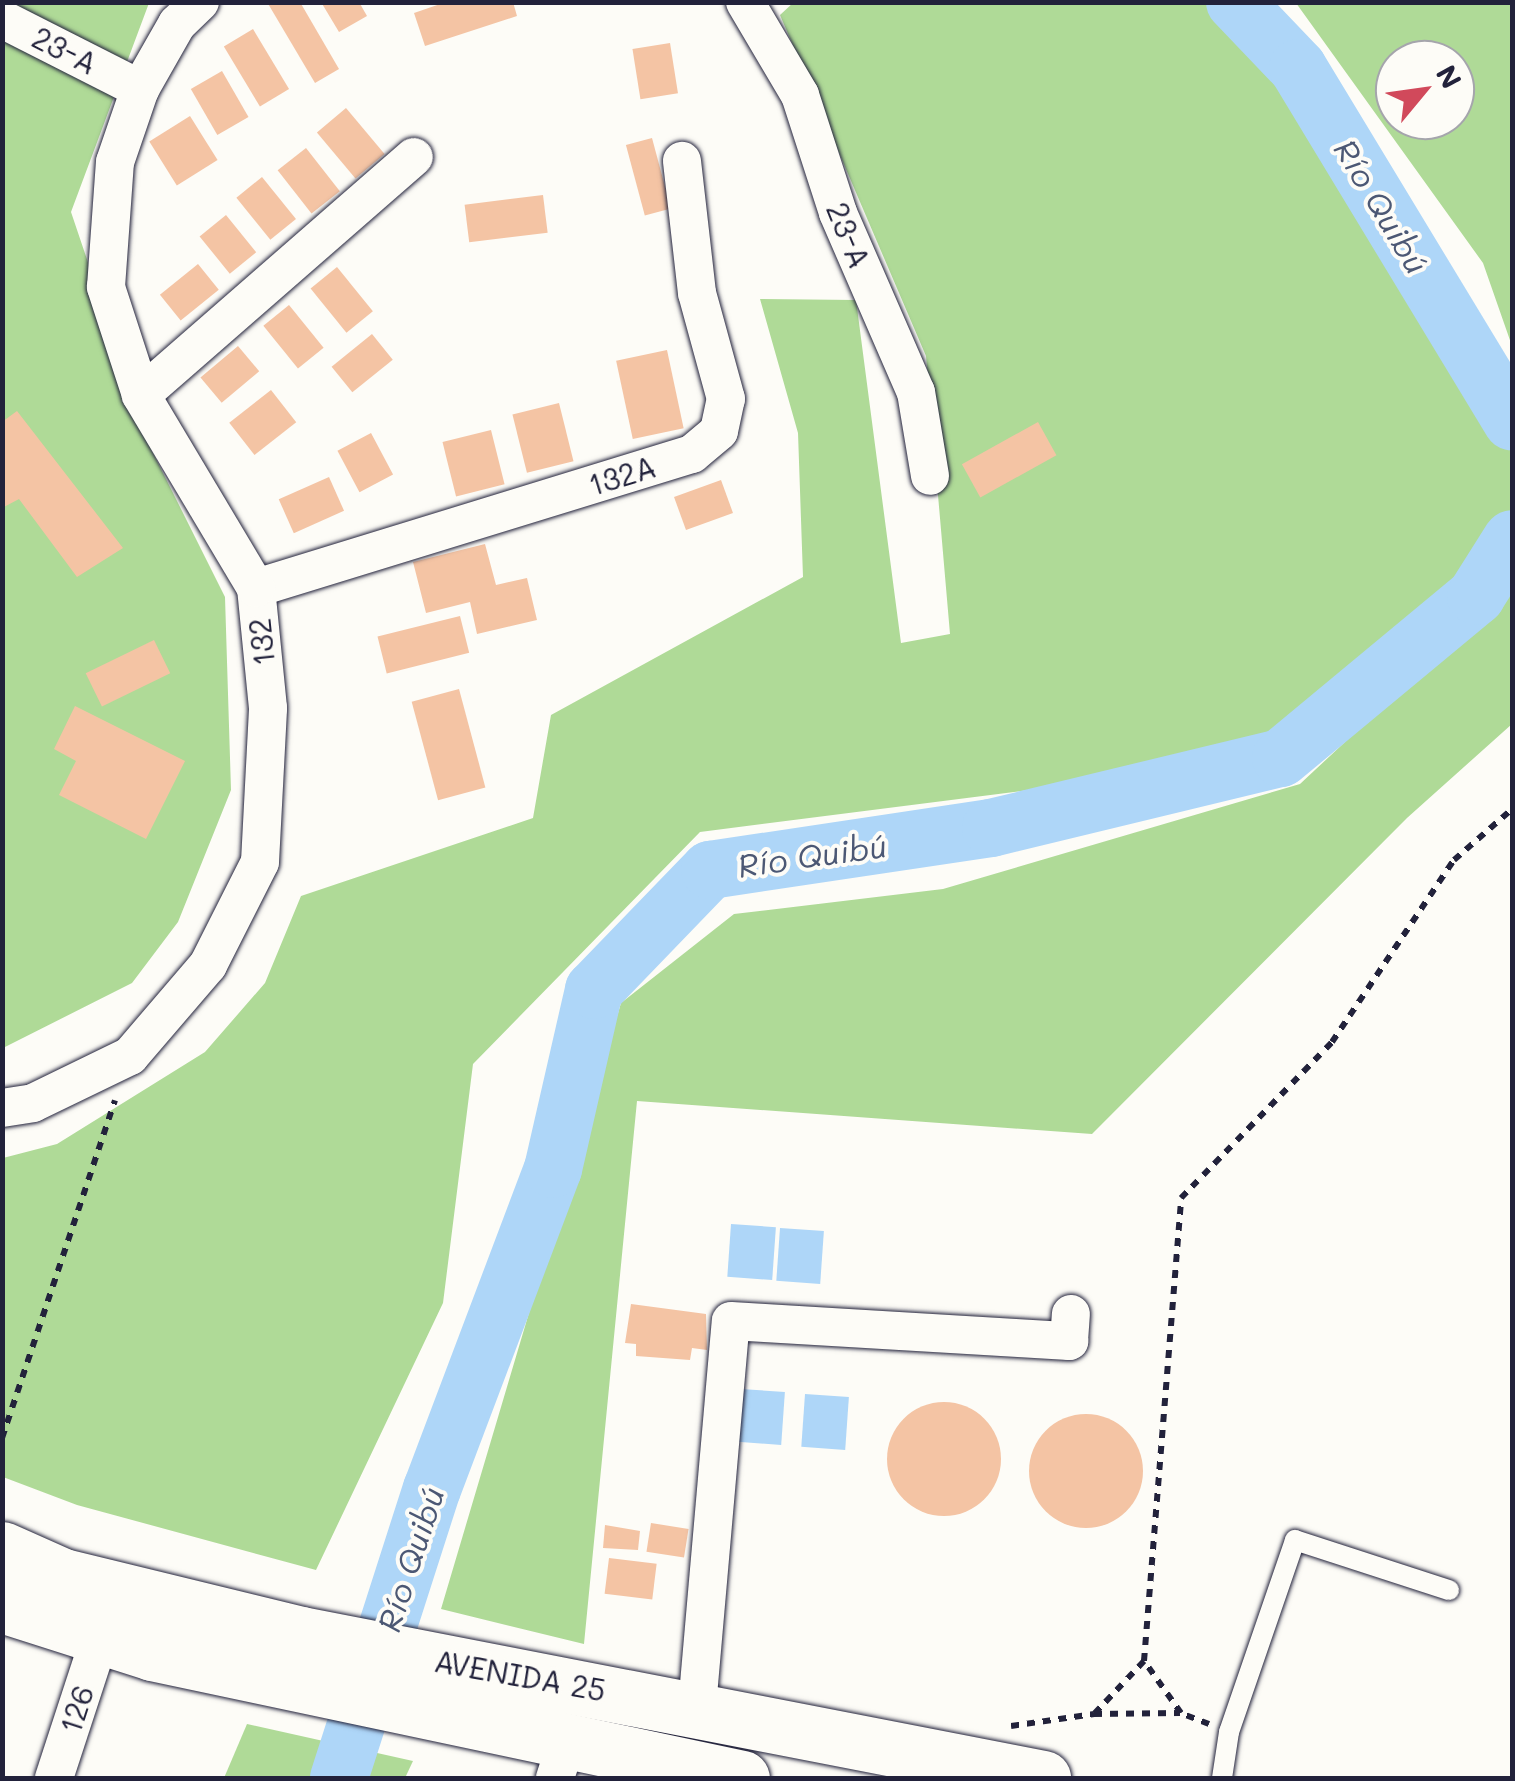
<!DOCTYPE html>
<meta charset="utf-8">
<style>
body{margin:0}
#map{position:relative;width:1515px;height:1781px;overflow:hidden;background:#fdfcf7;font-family:Mali,sans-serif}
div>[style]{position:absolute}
.green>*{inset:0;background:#afda97}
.water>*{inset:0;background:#aed6f8;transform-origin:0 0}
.river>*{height:58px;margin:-29px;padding:0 29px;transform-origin:29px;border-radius:29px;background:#aed6f8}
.building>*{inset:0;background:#f4c4a4;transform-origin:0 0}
.round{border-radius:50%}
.path>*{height:6px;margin-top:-3px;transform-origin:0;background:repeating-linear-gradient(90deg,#22223b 0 8px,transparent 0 16px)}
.roads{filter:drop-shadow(0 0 2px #22223b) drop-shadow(0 0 2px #22223b)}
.service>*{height:20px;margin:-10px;padding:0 10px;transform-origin:10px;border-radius:10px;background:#fdfcf7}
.minor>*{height:38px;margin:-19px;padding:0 19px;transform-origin:19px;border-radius:19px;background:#fdfcf7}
.primary>*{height:55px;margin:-27.5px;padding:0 27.5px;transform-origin:27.5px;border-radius:27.5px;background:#fdfcf7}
span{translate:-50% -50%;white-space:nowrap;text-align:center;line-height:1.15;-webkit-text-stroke:8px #fdfcf7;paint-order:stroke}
.street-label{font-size:30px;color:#22223b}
.water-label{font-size:32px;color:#4c5874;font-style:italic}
.frame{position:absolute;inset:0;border:5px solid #22223b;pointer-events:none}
.north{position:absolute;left:1375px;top:40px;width:100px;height:100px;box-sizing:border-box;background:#fdfcf7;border:2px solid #a5a5ac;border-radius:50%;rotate:61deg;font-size:28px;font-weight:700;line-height:40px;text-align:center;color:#22223b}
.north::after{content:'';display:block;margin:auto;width:35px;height:45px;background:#d1495b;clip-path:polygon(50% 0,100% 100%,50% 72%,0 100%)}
</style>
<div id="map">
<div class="green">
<div style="clip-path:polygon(794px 2px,1235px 3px,1298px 68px,1510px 410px,1512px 539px,1476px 596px,1281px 758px,700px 832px,473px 1064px,443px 1303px,316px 1570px,77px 1505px,3px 1477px,3px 1158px,57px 1144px,205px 1052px,265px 983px,301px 896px,533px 818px,551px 715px,803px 577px,798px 433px,760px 299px,856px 300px,901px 643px,950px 634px,926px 356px,780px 15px)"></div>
<div style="clip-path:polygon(3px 3px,149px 3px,71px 212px,151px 449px,225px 597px,231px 790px,178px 922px,132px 983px,3px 1048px)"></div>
<div style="clip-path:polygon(evenodd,1296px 3px,1512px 3px,1512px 346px,1483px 263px,1296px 3px,1455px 60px,1455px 120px,1395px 120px,1395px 60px,1455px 60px)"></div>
<div style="clip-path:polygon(1512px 586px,1512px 724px,1407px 818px,1092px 1134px,637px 1101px,584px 1644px,441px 1609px,621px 1003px,734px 914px,943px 889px,1300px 784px)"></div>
<div style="clip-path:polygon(247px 1724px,413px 1761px,405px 1778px,224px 1778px)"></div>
</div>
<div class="water">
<div style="left:731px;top:1224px;width:45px;height:53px;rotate:4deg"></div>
<div style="left:780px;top:1228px;width:44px;height:53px;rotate:4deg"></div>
<div style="left:741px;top:1389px;width:44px;height:53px;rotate:4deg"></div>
<div style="left:805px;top:1394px;width:44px;height:53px;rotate:4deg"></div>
</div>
<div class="river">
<div style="left:1235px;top:2px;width:91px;rotate:46.3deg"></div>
<div style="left:1298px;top:68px;width:413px;rotate:58.8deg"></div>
<div style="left:339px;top:1778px;width:304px;rotate:-72.2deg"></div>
<div style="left:432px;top:1489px;width:342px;rotate:-69.3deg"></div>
<div style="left:553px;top:1169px;width:184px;rotate:-77.1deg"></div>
<div style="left:594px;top:990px;width:167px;rotate:-46deg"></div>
<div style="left:710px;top:870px;width:284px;rotate:-8.5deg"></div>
<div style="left:991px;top:828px;width:298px;rotate:-13.6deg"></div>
<div style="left:1281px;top:758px;width:254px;rotate:-39.7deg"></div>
<div style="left:1476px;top:596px;width:67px;rotate:-57.7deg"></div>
</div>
<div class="building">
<div style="clip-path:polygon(267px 2px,300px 2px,339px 69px,315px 83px)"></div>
<div style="clip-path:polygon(321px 2px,359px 2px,367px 16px,339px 32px)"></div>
<div style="clip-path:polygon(446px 2px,513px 2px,517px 16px,425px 46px,414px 13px)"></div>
<div style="left:253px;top:29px;width:70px;height:34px;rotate:59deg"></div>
<div style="left:670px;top:43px;width:51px;height:38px;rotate:81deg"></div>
<div style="left:222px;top:71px;width:53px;height:36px;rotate:60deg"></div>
<div style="left:346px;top:108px;width:60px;height:38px;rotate:50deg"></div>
<div style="left:190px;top:116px;width:52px;height:48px;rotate:58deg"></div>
<div style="left:652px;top:138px;width:73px;height:27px;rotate:75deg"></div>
<div style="left:306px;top:148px;width:55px;height:36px;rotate:52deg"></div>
<div style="left:262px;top:177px;width:54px;height:33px;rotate:51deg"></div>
<div style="left:543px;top:195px;width:38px;height:79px;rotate:83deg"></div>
<div style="left:226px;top:215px;width:48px;height:34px;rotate:51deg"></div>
<div style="left:198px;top:264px;width:33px;height:49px;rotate:51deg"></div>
<div style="left:337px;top:267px;width:57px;height:34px;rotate:51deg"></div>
<div style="left:289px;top:305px;width:55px;height:33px;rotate:51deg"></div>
<div style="left:372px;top:334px;width:33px;height:52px;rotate:51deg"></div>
<div style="left:238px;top:346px;width:33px;height:49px;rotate:50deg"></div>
<div style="left:667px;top:350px;width:80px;height:52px;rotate:78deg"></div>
<div style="left:271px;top:390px;width:41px;height:53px;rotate:52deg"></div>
<div style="left:559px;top:403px;width:60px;height:48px;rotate:76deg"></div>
<div style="clip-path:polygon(17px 411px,123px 548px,77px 577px,19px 499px,2px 508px,2px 422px)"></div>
<div style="left:1038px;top:422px;width:38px;height:87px;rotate:61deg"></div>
<div style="left:491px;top:430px;width:56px;height:50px;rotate:76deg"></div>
<div style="left:371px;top:433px;width:47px;height:38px;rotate:62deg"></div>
<div style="left:329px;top:477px;width:37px;height:55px;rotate:66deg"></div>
<div style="left:721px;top:480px;width:35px;height:50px;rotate:70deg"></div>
<div style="clip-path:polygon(485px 544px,496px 585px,527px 578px,537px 620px,477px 634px,470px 602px,426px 613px,413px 562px)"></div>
<div style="left:460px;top:616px;width:38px;height:85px;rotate:76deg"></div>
<div style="left:154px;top:640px;width:37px;height:76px;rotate:64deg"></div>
<div style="left:459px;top:689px;width:102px;height:49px;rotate:75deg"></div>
<div style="clip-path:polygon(75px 706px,185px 761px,146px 839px,59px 795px,76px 761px,54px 749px)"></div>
<div style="clip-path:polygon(631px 1304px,706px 1314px,707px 1350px,692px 1348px,690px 1360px,636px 1356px,636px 1344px,625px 1343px)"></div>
<div class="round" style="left:887px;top:1402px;width:114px;height:114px"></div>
<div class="round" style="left:1029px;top:1414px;width:114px;height:114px"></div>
<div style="left:651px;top:1523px;width:38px;height:29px;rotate:9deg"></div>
<div style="clip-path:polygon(605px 1525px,640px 1531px,638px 1550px,603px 1548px)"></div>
<div style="left:609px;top:1558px;width:48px;height:36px;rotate:7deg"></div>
</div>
<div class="path">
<div style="left:2px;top:1438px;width:356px;rotate:-71.5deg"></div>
<div style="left:1144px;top:1661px;width:73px;rotate:133.3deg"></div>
<div style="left:1094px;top:1714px;width:86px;rotate:-0.7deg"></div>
<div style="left:1209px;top:1724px;width:30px;rotate:-159deg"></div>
<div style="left:1181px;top:1713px;width:64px;rotate:-125.4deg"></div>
<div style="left:1144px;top:1661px;width:464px;rotate:-85.4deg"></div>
<div style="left:1181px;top:1198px;width:217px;rotate:-45.9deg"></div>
<div style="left:1332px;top:1042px;width:219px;rotate:-56.2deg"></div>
<div style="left:1454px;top:860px;width:77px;rotate:-41.3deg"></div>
<div style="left:1011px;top:1726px;width:84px;rotate:-8.2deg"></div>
</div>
<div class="roads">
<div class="service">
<div style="left:1222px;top:1778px;width:47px;rotate:-81.3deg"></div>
<div style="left:1229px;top:1732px;width:203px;rotate:-71deg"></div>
<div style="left:1295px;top:1540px;width:162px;rotate:18deg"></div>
</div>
<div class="minor">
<div style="left:745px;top:2px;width:108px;rotate:59.4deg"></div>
<div style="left:800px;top:95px;width:124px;rotate:72.1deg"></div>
<div style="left:838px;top:213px;width:195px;rotate:66.5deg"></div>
<div style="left:916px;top:392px;width:85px;rotate:80.5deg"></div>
<div style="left:2px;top:19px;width:155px;rotate:26.9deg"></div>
<div style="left:141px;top:395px;width:362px;rotate:-41.1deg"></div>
<div style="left:256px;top:588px;width:456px;rotate:-17.1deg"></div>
<div style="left:692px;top:454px;width:35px;rotate:-40deg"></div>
<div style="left:719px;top:431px;width:33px;rotate:-78deg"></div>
<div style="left:726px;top:399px;width:110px;rotate:-105.3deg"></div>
<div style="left:697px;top:293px;width:133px;rotate:-96.5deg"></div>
<div style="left:2px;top:1108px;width:31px;rotate:-9deg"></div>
<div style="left:33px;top:1103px;width:108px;rotate:-25.9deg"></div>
<div style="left:130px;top:1056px;width:120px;rotate:-49.4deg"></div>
<div style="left:208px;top:965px;width:115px;rotate:-63.2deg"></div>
<div style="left:260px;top:862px;width:154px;rotate:-87deg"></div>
<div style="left:268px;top:708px;width:121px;rotate:-95.7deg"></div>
<div style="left:256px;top:588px;width:225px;rotate:-120.8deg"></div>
<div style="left:141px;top:395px;width:114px;rotate:-108deg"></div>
<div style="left:106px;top:287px;width:125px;rotate:-85.9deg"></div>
<div style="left:115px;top:162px;width:77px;rotate:-71.1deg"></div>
<div style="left:140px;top:89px;width:75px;rotate:-60.4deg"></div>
<div style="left:177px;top:24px;width:32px;rotate:-44deg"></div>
<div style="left:697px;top:1707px;width:387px;rotate:-85deg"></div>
<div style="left:731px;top:1321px;width:339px;rotate:3.4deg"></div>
<div style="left:1069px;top:1341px;width:27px;rotate:-86deg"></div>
<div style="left:54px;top:1778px;width:145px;rotate:-71.9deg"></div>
<div style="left:555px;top:1778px;width:36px;rotate:-72deg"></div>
</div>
<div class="primary">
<div style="left:2px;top:1549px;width:67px;rotate:23.9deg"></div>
<div style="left:63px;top:1576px;width:245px;rotate:13.7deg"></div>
<div style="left:301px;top:1634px;width:756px;rotate:10.98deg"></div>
<div style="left:2px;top:1605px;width:157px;rotate:17.7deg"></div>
<div style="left:152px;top:1653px;width:603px;rotate:11.96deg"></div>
</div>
</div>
<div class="street-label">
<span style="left:65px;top:50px;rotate:27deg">23-A</span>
<span style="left:849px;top:235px;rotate:68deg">23-A</span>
<span style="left:622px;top:475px;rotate:-17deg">132A</span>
<span style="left:261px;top:642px;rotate:-96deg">132</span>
<span style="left:520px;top:1675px;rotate:10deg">AVENIDA 25</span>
<span style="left:76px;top:1709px;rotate:-72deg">126</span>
</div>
<div class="water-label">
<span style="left:1382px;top:206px;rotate:59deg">Río Quibú</span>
<span style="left:812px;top:855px;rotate:-8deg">Río Quibú</span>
<span style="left:410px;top:1559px;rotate:-72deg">Río Quibú</span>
</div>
<div class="frame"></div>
<div class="north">N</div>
</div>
